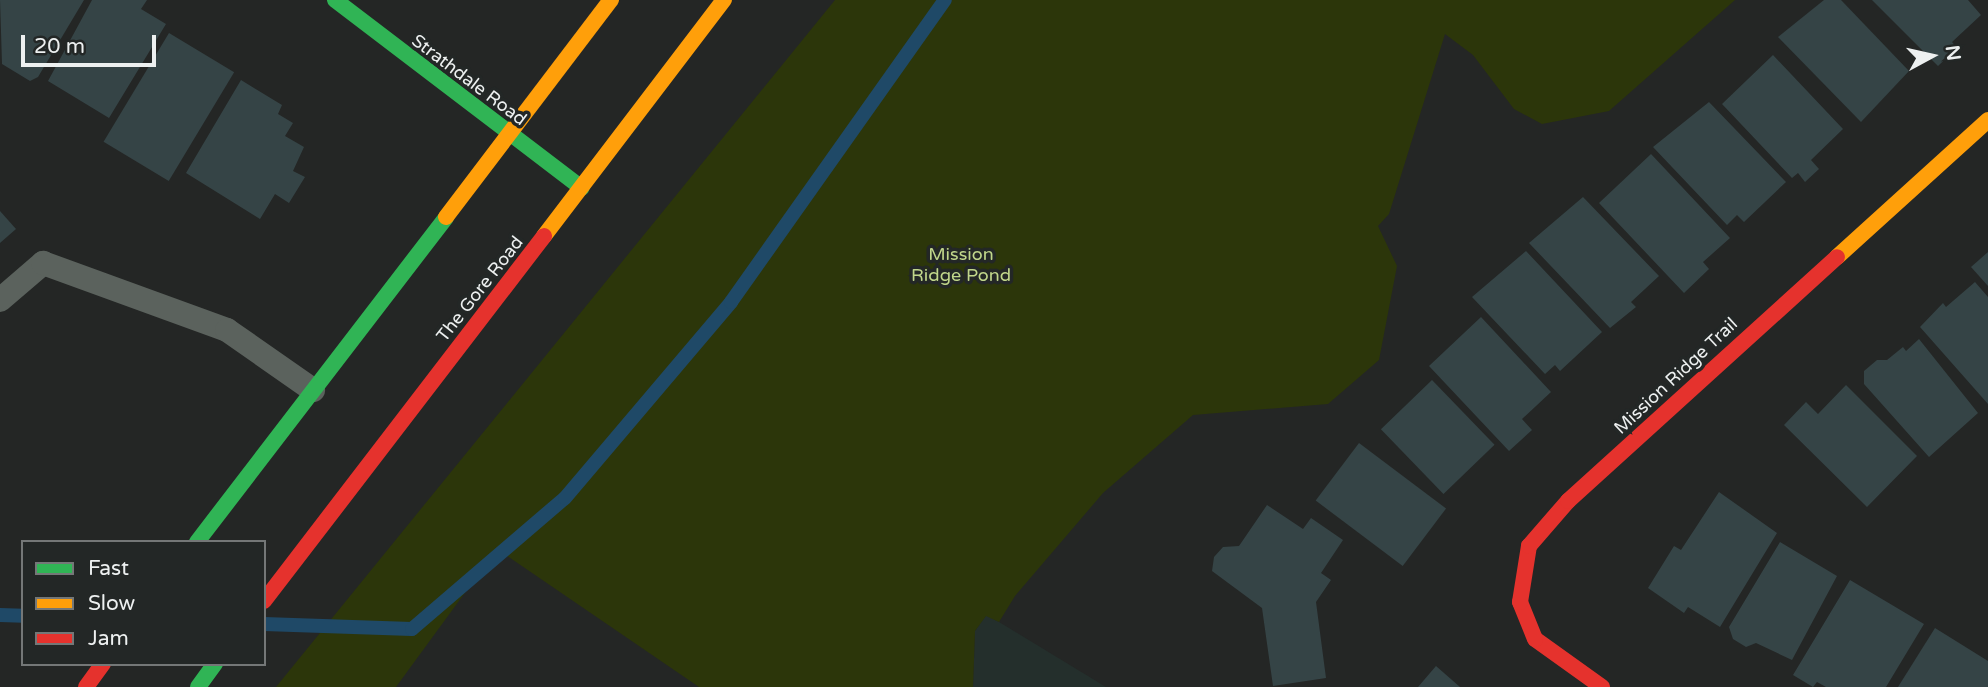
<!DOCTYPE html>
<style>
body{margin:0}
#map{position:relative;width:1988px;height:687px;overflow:hidden;background:#242625;font-family:"Varela Round",sans-serif}
div>[style]{position:absolute}
.built>*{inset:0;background:#242f2c}
.green>*{inset:0;background:#2c360a}
.stream>*{height:14px;margin:-7px;padding:0 7px;transform-origin:7px;border-radius:7px;background:#1f4967}
.building>*{inset:0;background:#354446;transform-origin:0 0}
.lane>*{height:24px;margin:-12px;padding:0 12px;transform-origin:12px;border-radius:12px;background:#5b625d}
.fast>*{height:16px;margin:-8px;padding:0 8px;transform-origin:8px;border-radius:8px;background:#30b455}
.slow>*{height:16px;margin:-8px;padding:0 8px;transform-origin:8px;border-radius:8px;background:#ff9f0a}
.jam>*{height:16px;margin:-8px;padding:0 8px;transform-origin:8px;border-radius:8px;background:#e5322d}
span{translate:-50% -50%;white-space:nowrap;text-align:center;line-height:1.15;-webkit-text-stroke:7px #232726;paint-order:stroke}
.street-label{font-size:18px;color:#edf0f0}
.park-label{font-size:18px;color:#c1d78b}
.legend{position:absolute;left:21px;top:540px;width:245px;height:126px;box-sizing:border-box;background:#232726;border:2px solid #747777;margin:0;padding:9px 12px;list-style:none;font-size:21px;color:#edf0f0}
.legend li{display:flex;align-items:center;gap:14px;height:35px}
.legend b{width:35px;border:2px solid #747777}
.north{position:absolute;left:1897px;top:21px;width:70px;height:70px;-webkit-text-stroke:5px #232726;paint-order:stroke;rotate:82deg;font-size:19px;font-weight:700;line-height:28px;text-align:center;color:#edf0f0}
.north::after{content:'';display:block;margin:auto;width:24px;height:32px;background:#edf0f0;clip-path:polygon(50% 0,100% 100%,50% 72%,0 100%)}
.scale{position:absolute;left:21px;top:35px;width:135px;height:32px;box-sizing:border-box;border:4px solid #edf0f0;border-top:0;padding-left:9px;font-size:21px;line-height:24px;white-space:nowrap;color:#edf0f0;-webkit-text-stroke:5px #232726;paint-order:stroke}
</style>
<div id="map">
<div class="built">
<div style="clip-path:polygon(986px 615px,999px 622px,1106px 687px,973px 687px,975px 631px)"></div>
</div>
<div class="green">
<div style="clip-path:polygon(835px 0,1735px 0,1609px 111px,1542px 124px,1514px 109px,1473px 55px,1445px 34px,1389px 214px,1378px 226px,1397px 266px,1379px 360px,1328px 404px,1193px 415px,1103px 493px,1015px 596px,999px 622px,986px 616px,975px 631px,973px 687px,699px 687px,497px 549px,396px 687px,276px 687px)"></div>
</div>
<div class="stream">
<div style="left:0;top:615px;width:23px;rotate:2deg"></div>
<div style="left:264px;top:624px;width:148px;rotate:1.9deg"></div>
<div style="left:412px;top:629px;width:201px;rotate:-40.6deg"></div>
<div style="left:565px;top:498px;width:257px;rotate:-49.7deg"></div>
<div style="left:731px;top:302px;width:370px;rotate:-54.7deg"></div>
</div>
<div class="building">
<div style="clip-path:polygon(0 0,84px 0,38px 77px,30px 81px,2px 64px)"></div>
<div style="clip-path:polygon(92px 0,147px 0,141px 9px,166px 24px,109px 118px,48px 81px)"></div>
<div style="clip-path:polygon(1824px 0,1841px 0,1909px 71px,1861px 122px,1778px 37px)"></div>
<div style="clip-path:polygon(1872px 0,1968px 0,1981px 15px,1952px 42px,1957px 48px,1938px 66px)"></div>
<div style="left:169px;top:33px;width:76px;height:127px;rotate:31deg"></div>
<div style="clip-path:polygon(1773px 55px,1843px 129px,1811px 160px,1819px 169px,1805px 182px,1798px 173px,1792px 178px,1722px 104px)"></div>
<div style="clip-path:polygon(241px 80px,282px 105px,278px 114px,293px 123px,285px 136px,304px 147px,293px 171px,305px 177px,289px 203px,275px 194px,260px 219px,186px 173px)"></div>
<div style="clip-path:polygon(1709px 102px,1786px 182px,1744px 222px,1737px 215px,1727px 225px,1653px 147px)"></div>
<div style="clip-path:polygon(1651px 154px,1730px 238px,1703px 262px,1709px 269px,1684px 293px,1599px 203px)"></div>
<div style="clip-path:polygon(1583px 197px,1659px 276px,1631px 302px,1636px 307px,1610px 328px,1529px 243px)"></div>
<div style="clip-path:polygon(0 211px,16px 229px,0 243px)"></div>
<div style="clip-path:polygon(1526px 251px,1602px 332px,1560px 371px,1555px 365px,1545px 374px,1472px 297px)"></div>
<div style="clip-path:polygon(1988px 252px,1988px 286px,1971px 267px)"></div>
<div style="clip-path:polygon(1975px 282px,1988px 297px,1988px 404px,1920px 327px,1943px 303px,1946px 307px)"></div>
<div style="clip-path:polygon(1481px 317px,1551px 392px,1522px 419px,1532px 430px,1509px 451px,1429px 366px)"></div>
<div style="clip-path:polygon(1919px 339px,1978px 413px,1929px 457px,1864px 384px,1864px 371px,1877px 360px,1887px 360px,1903px 347px,1906px 351px)"></div>
<div style="left:1432px;top:380px;width:90px;height:71px;rotate:46deg"></div>
<div style="clip-path:polygon(1846px 385px,1917px 456px,1867px 507px,1784px 425px,1806px 402px,1818px 414px)"></div>
<div style="left:1359px;top:443px;width:109px;height:72px;rotate:37deg"></div>
<div style="clip-path:polygon(1719px 492px,1777px 533px,1720px 627px,1688px 607px,1684px 613px,1648px 588px,1674px 546px,1681px 550px)"></div>
<div style="clip-path:polygon(1267px 505px,1303px 529px,1311px 518px,1343px 540px,1321px 573px,1331px 580px,1316px 602px,1326px 678px,1273px 686px,1262px 608px,1212px 571px,1214px 557px,1223px 547px,1239px 546px)"></div>
<div style="clip-path:polygon(1780px 542px,1837px 576px,1792px 660px,1756px 643px,1746px 647px,1733px 639px,1729px 627px)"></div>
<div style="clip-path:polygon(1850px 580px,1924px 624px,1886px 687px,1826px 687px,1817px 682px,1813px 687px,1793px 675px)"></div>
<div style="clip-path:polygon(1935px 628px,1988px 661px,1988px 687px,1898px 687px)"></div>
<div style="clip-path:polygon(1436px 666px,1460px 687px,1418px 687px)"></div>
</div>
<div class="lane">
<div style="left:0;top:300px;width:57px;rotate:-40.7deg"></div>
<div style="left:43px;top:263px;width:196px;rotate:20deg"></div>
<div style="left:227px;top:330px;width:105px;rotate:34.9deg"></div>
</div>
<div class="fast">
<div style="left:335px;top:0;width:310px;rotate:37.3deg"></div>
<div style="left:197px;top:542px;width:409px;rotate:-52.5deg"></div>
<div style="left:198px;top:687px;width:29px;rotate:-54deg"></div>
</div>
<div class="slow">
<div style="left:446px;top:217px;width:273px;rotate:-52.8deg"></div>
<div style="left:544px;top:236px;width:297px;rotate:-52.7deg"></div>
<div style="left:1837px;top:257px;width:204px;rotate:-42.2deg"></div>
</div>
<div class="jam">
<div style="left:264px;top:601px;width:460px;rotate:-52.5deg"></div>
<div style="left:86px;top:687px;width:29px;rotate:-54deg"></div>
<div style="left:1602px;top:687px;width:82px;rotate:-144.4deg"></div>
<div style="left:1535px;top:639px;width:40px;rotate:-112deg"></div>
<div style="left:1520px;top:602px;width:57px;rotate:-80.9deg"></div>
<div style="left:1529px;top:546px;width:60px;rotate:-49.1deg"></div>
<div style="left:1568px;top:501px;width:363px;rotate:-42.2deg"></div>
</div>
<div class="street-label">
<span style="left:469px;top:80px;rotate:37deg">Strathdale Road</span>
<span style="left:480px;top:289px;rotate:-52deg">The Gore Road</span>
<span style="left:1676px;top:376px;rotate:-43deg">Mission Ridge Trail</span>
</div>
<div class="park-label">
<span style="left:961px;top:265px">Mission<br>Ridge Pond</span>
</div>
<ul class="legend">
<li><b style="height:9px;background:#30b455"></b>Fast</li>
<li><b style="height:9px;background:#ff9f0a"></b>Slow</li>
<li><b style="height:9px;background:#e5322d"></b>Jam</li>
</ul>
<div class="north">N</div>
<div class="scale">20 m</div>
</div>
